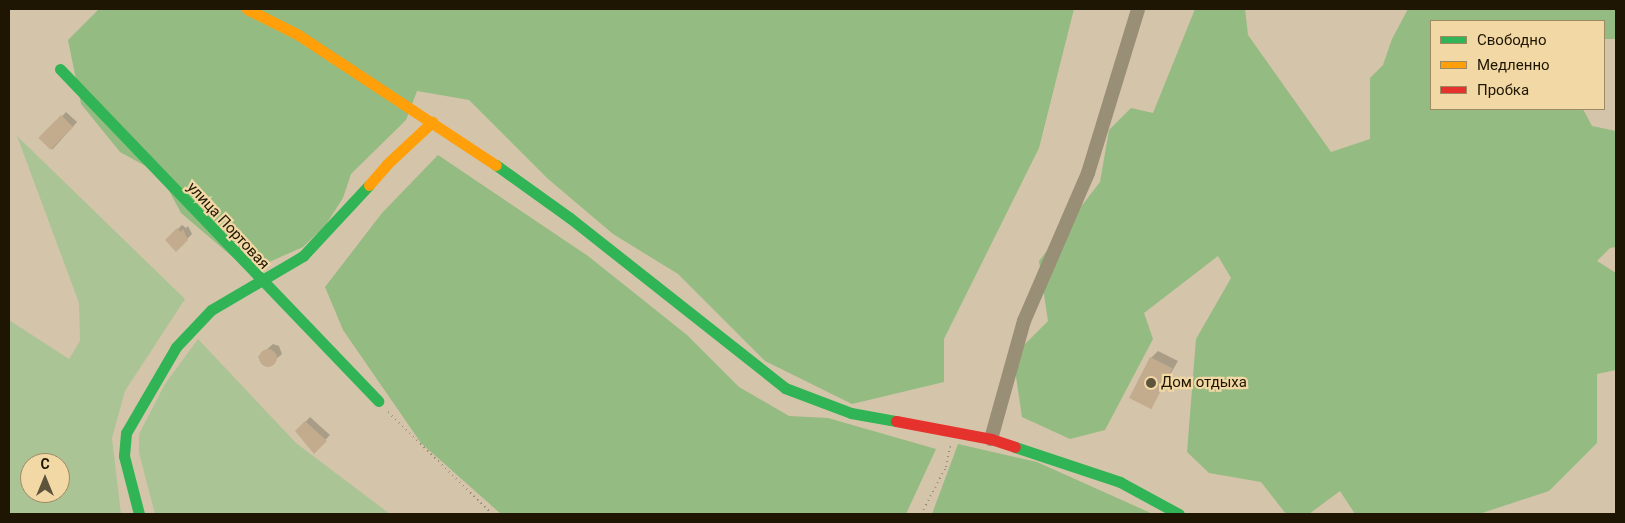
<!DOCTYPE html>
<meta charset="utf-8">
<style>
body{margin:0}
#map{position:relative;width:1625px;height:523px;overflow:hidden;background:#d4c5aa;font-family:Roboto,sans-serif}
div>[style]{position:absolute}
.green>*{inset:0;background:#aac496}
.forest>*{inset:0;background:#94bb81}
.shadow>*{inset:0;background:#0003;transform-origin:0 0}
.building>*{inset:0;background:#c3ac8e;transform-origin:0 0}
.round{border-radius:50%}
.path>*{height:2px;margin-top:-1px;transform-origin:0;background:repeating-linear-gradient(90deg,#978c77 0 1px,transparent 0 5px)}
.street>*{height:14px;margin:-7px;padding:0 7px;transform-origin:7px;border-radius:7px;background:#998e76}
.fast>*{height:11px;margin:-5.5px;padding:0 5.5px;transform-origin:5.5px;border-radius:5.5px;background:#30b455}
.slow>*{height:11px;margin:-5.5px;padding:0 5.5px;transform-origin:5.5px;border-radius:5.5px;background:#ff9f0a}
.jam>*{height:11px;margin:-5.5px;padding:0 5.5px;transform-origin:5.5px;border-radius:5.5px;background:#e5322d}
.dots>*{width:14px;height:14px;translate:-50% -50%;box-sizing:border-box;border:2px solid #f2d8a4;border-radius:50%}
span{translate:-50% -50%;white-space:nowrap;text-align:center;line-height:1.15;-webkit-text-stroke:4.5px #f2d8a4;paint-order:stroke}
.street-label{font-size:15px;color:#1e1502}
.poi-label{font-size:15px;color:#1e1502}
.left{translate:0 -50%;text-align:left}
.frame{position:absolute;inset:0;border:10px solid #1e1502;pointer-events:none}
.legend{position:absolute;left:1430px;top:20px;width:175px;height:90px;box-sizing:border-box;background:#f2d8a4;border:1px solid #9d8a63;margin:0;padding:6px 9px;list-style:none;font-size:15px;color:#1e1502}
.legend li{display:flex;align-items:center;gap:10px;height:25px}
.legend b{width:25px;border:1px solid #9d8a63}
.north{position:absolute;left:20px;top:453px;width:50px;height:50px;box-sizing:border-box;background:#f2d8a4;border:1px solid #9d8a63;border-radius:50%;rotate:0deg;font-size:14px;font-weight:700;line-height:20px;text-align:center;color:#1e1502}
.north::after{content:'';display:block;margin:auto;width:18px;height:22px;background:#5e533d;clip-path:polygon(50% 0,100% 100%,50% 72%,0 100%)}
</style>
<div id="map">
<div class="green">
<div style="clip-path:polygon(evenodd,17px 136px,185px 299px,125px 391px,112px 438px,121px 514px,9px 514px,9px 320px,69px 359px,80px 341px,79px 303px,17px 136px,30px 463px,60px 463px,60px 493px,30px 493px,30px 463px)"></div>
<div style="clip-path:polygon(198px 339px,296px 443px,390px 514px,155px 514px,139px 453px,139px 434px,165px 384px)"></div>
</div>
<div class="forest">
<div style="clip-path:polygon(99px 9px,1074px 9px,1039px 148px,944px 339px,944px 382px,852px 404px,765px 361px,678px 274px,613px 234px,547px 178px,469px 100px,417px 91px,406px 120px,351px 174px,343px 198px,325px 226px,303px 247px,249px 271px,181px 213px,160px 174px,120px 152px,81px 104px,68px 40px)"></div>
<div style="clip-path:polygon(1195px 9px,1245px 9px,1248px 35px,1331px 152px,1370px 139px,1370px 78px,1383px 65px,1392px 39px,1408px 9px,1616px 9px,1616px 39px,1604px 39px,1604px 21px,1431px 21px,1431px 109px,1583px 109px,1592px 126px,1616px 131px,1616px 247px,1610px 248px,1597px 261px,1616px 273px,1616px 370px,1597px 374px,1597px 443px,1549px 491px,1479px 514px,1355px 514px,1340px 491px,1309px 514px,1286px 514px,1261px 482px,1209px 473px,1187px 452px,1196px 339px,1231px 278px,1218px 256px,1144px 313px,1153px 339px,1105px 430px,1070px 439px,1022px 417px,1013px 356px,1048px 321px,1039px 261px,1100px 182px,1109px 130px,1131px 108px,1153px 113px)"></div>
<div style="clip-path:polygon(438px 155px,588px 256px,687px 335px,739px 387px,789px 416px,828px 418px,936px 449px,906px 514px,501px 514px,421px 443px,343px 330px,325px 287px,382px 213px)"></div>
<div style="clip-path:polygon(958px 444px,1037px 462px,1153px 514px,932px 514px)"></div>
</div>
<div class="shadow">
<div style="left:66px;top:112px;width:15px;height:37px;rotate:42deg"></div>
<div style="clip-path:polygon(182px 225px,186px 228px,188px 226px,192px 234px,176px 250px,167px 240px)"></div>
<div style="clip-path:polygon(273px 344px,279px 346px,282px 354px,267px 367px,258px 357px)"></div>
<div style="clip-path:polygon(1158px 351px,1178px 361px,1151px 407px,1151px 358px)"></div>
<div style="clip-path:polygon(310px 417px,330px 435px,314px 452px,297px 431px)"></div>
</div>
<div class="building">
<div style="left:61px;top:115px;width:17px;height:32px;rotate:45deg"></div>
<div style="clip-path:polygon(177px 228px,181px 232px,183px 229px,188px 240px,176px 252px,165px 240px)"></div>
<div class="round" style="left:259px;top:349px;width:18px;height:18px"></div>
<div style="left:1150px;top:357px;width:25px;height:46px;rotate:27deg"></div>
<div style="clip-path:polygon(305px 421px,327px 441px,314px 454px,295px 431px)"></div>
</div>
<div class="path">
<div style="left:388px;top:412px;width:146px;rotate:44.4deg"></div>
<div style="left:921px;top:514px;width:53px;rotate:-62deg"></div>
<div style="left:946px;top:467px;width:21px;rotate:-79deg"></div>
</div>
<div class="street">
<div style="left:991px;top:439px;width:123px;rotate:-74.4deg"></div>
<div style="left:1024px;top:321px;width:161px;rotate:-66.6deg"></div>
<div style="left:1088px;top:173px;width:171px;rotate:-73deg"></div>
</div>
<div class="fast">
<div style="left:60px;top:69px;width:460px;rotate:46.2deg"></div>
<div style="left:496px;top:165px;width:91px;rotate:35.6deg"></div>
<div style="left:570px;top:218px;width:274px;rotate:38.3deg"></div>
<div style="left:785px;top:388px;width:71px;rotate:20.7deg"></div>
<div style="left:851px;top:413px;width:46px;rotate:10.1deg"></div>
<div style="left:1015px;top:447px;width:111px;rotate:18.4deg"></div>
<div style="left:1120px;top:482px;width:67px;rotate:28.5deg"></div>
<div style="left:139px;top:514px;width:60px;rotate:-104.5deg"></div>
<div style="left:124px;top:456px;width:23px;rotate:-85deg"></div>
<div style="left:126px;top:433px;width:99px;rotate:-59.8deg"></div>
<div style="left:176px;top:347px;width:51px;rotate:-46.6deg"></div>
<div style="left:211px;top:310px;width:107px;rotate:-30.4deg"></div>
<div style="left:303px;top:256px;width:97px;rotate:-47.1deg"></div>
</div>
<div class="slow">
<div style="left:247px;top:9px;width:56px;rotate:26.6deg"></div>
<div style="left:297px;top:34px;width:238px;rotate:33.4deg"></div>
<div style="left:369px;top:185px;width:28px;rotate:-49deg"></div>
<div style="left:387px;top:164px;width:62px;rotate:-43deg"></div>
</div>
<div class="jam">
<div style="left:896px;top:421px;width:97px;rotate:10.7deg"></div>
<div style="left:991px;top:439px;width:25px;rotate:18deg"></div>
</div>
<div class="dots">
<div style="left:1151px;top:383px;background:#5e533d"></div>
</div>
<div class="street-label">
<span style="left:228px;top:226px;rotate:47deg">улица Портовая</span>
</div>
<div class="poi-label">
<span class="left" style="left:1161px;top:383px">Дом отдыха</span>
</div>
<div class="frame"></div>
<ul class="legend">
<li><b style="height:6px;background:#30b455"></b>Свободно</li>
<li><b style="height:6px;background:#ff9f0a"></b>Медленно</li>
<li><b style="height:6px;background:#e5322d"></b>Пробка</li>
</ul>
<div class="north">С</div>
</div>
